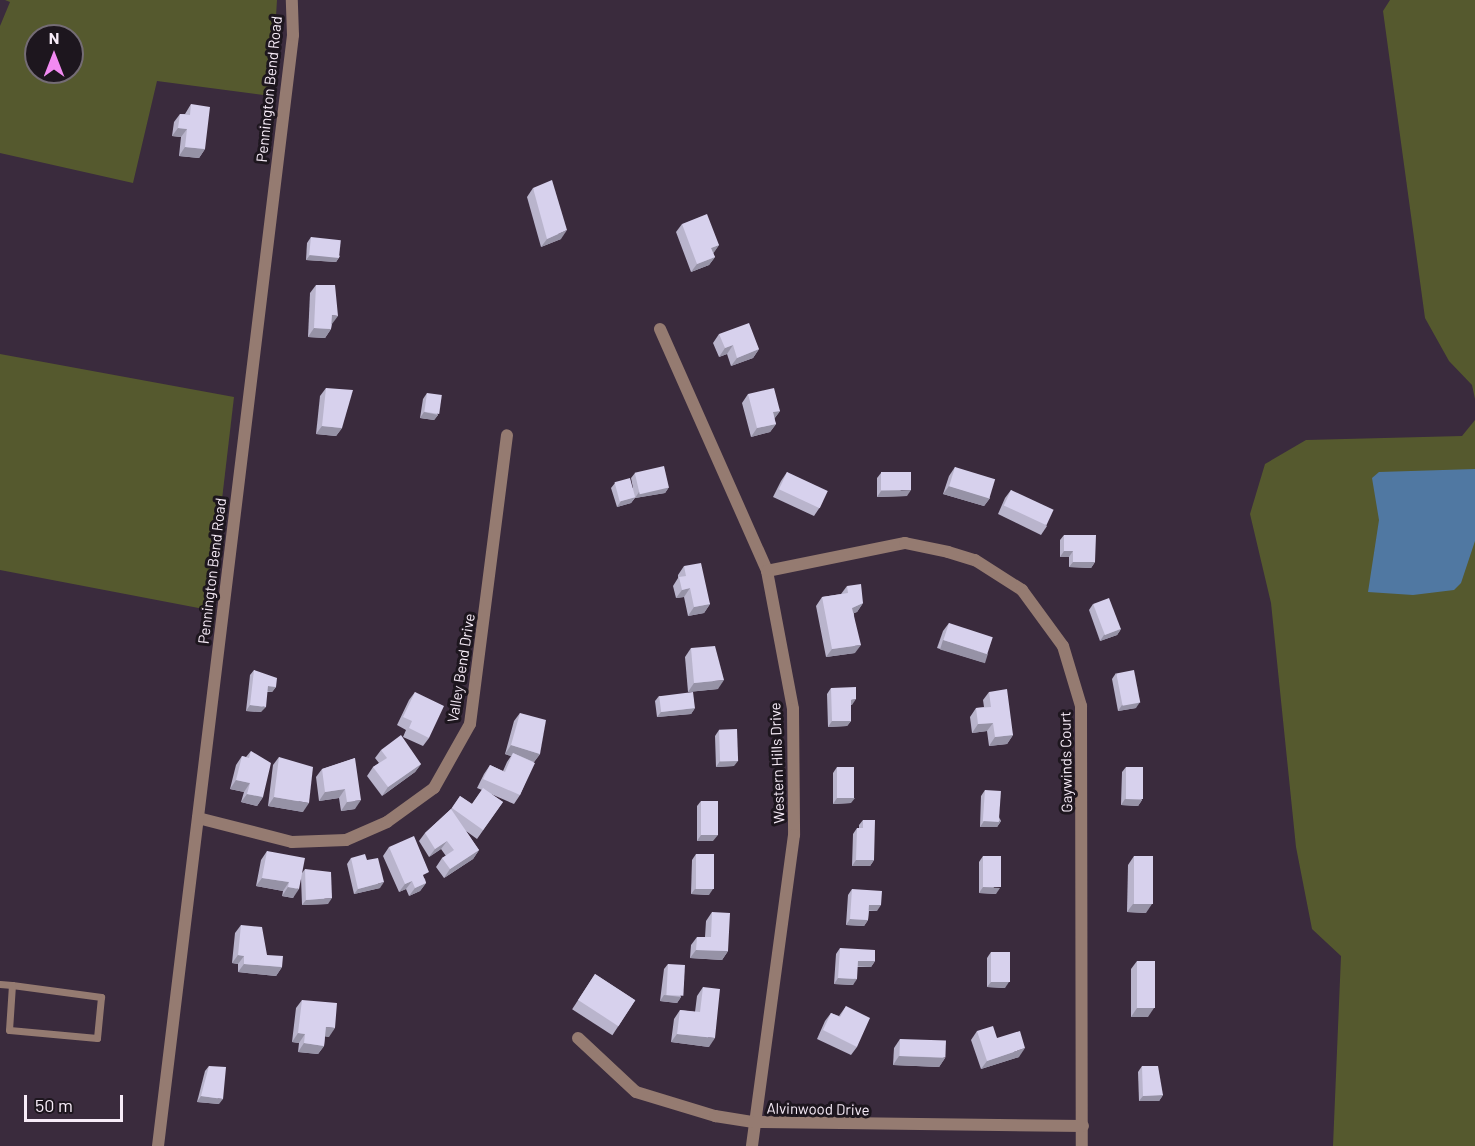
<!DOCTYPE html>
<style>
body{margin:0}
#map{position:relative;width:1475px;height:1146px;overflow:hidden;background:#3a2b3d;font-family:Barlow,sans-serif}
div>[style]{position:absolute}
.green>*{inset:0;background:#55592e}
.water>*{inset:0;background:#5078a2}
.service>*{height:7px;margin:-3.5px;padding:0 3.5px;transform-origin:3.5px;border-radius:3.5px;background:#957b71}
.minor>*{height:12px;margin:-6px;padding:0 6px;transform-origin:6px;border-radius:6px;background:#957b71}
.wall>*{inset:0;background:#b9b4cc;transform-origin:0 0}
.shaded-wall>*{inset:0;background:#9692a6;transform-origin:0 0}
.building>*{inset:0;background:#d7d1ed;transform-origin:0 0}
span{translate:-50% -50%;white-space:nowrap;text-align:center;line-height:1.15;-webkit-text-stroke:6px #1d161e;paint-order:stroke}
.street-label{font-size:15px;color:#f7ecf8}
.north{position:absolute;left:24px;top:24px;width:60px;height:60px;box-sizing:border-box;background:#1d161e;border:2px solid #746c75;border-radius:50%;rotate:0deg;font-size:16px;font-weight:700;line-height:24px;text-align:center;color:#f7ecf8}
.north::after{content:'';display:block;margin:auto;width:21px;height:27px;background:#f28af2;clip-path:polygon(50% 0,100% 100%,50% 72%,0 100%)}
.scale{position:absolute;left:24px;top:1095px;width:99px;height:27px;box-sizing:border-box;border:3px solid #f7ecf8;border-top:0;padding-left:8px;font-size:18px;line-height:21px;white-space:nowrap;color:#f7ecf8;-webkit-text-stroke:4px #1d161e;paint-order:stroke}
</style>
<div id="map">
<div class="green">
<div style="clip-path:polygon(evenodd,5px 0,277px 0,271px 96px,157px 81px,133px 183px,0 153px,0 26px,10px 2px,5px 0,36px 36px,72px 36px,72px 72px,36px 72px,36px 36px)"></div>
<div style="clip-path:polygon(1390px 0,1475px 0,1475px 399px,1472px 385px,1449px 361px,1425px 318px,1383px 11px)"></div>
<div style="clip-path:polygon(0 354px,234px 397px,209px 610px,0 570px)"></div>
<div style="clip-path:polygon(1475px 420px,1475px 1146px,1333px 1146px,1341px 956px,1312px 929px,1296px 847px,1271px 603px,1250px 514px,1265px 464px,1306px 440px,1462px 436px)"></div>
</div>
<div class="water">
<div style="clip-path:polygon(1475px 469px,1475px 541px,1461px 583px,1454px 590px,1413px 595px,1368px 592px,1379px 520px,1372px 478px,1379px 472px)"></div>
</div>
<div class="service">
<div style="left:0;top:984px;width:12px;rotate:5deg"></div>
<div style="left:12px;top:985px;width:90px;rotate:7.7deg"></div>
<div style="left:101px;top:997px;width:41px;rotate:95.6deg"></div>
<div style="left:97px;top:1038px;width:88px;rotate:-174.8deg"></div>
<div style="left:9px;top:1030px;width:45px;rotate:-86.2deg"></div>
</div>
<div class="minor">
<div style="left:660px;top:329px;width:265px;rotate:66.1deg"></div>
<div style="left:767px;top:571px;width:140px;rotate:79.3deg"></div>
<div style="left:793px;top:709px;width:126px;rotate:89.5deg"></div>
<div style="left:794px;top:835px;width:314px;rotate:97.7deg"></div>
<div style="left:767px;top:571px;width:141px;rotate:-11.5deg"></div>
<div style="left:905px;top:543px;width:44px;rotate:11.8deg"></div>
<div style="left:948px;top:552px;width:28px;rotate:17deg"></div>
<div style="left:975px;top:560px;width:56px;rotate:32.6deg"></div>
<div style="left:1022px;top:590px;width:69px;rotate:53.8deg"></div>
<div style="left:1063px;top:646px;width:63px;rotate:73.3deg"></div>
<div style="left:1081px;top:706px;width:440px;rotate:89.9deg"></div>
<div style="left:198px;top:818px;width:97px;rotate:14.3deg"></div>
<div style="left:292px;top:842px;width:54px;rotate:-2.1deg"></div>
<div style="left:346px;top:840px;width:45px;rotate:-23.7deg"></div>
<div style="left:387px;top:822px;width:58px;rotate:-35.9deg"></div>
<div style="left:434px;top:788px;width:73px;rotate:-60.6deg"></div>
<div style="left:470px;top:724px;width:291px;rotate:-82.7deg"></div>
<div style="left:578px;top:1038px;width:79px;rotate:43deg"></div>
<div style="left:636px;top:1092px;width:83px;rotate:16.9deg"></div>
<div style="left:715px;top:1116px;width:39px;rotate:9deg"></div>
<div style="left:754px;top:1122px;width:329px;rotate:0.7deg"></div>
<div style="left:158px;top:1146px;width:1119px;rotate:-83.07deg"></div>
<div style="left:293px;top:35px;width:35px;rotate:-92deg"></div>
</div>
<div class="wall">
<div style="clip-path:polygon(191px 104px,205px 149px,199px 158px,179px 156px,181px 137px,172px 136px,174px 122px,180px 114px,185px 114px)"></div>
<div style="clip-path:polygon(533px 188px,561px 239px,541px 247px,527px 197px)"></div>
<div style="clip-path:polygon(682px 224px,719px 245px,713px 253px,715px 257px,709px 265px,691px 272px,676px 232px)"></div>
<div style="clip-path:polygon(311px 237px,340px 256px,336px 262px,306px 260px,307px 243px)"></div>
<div style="clip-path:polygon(316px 285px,332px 324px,331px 329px,325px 338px,308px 337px,310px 293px)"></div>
<div style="clip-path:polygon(719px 334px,759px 349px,753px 358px,731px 366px,727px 354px,719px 357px,713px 343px)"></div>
<div style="clip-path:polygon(326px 388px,342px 428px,336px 436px,316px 434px,320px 396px)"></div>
<div style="clip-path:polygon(427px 393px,438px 415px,434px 420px,420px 418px,423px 399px)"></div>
<div style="clip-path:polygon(748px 394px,780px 411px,774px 419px,776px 424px,770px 432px,751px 437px,742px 403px)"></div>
<div style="clip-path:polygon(955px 467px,990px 498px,984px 506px,943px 494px,949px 476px)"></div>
<div style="clip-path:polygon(787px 472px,820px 507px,814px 516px,773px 497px,781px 481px)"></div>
<div style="clip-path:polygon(635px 473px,669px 487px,665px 493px,635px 498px,631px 503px,617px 507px,611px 488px,615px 483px,633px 488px,631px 478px)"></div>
<div style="clip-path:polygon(881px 473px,907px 496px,877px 497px,877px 478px)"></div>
<div style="clip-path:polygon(1011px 490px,1047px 526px,1041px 535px,998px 514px,1005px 498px)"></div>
<div style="clip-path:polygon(1064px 535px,1095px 562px,1091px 568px,1069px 567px,1069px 557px,1060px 557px,1060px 540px)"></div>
<div style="clip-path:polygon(684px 566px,710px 604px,704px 613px,688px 616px,684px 597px,676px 598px,673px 586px,678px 578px,678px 575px)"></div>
<div style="clip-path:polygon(847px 586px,863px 603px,857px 612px,854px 613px,855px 653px,826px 657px,816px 606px,822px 597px,841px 594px)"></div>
<div style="clip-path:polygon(1093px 604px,1121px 629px,1117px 635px,1100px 641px,1089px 610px)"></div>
<div style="clip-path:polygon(949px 623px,982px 662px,937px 648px,943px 631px)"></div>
<div style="clip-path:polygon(691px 648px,718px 689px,688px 692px,685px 657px)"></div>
<div style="clip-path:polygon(254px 670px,276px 687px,272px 692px,267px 692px,261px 712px,246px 711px,250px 675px)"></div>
<div style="clip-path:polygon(1116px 673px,1136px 708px,1118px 711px,1112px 679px)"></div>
<div style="clip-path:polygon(831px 688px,852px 705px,851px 705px,851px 721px,847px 726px,828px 727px,827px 694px)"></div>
<div style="clip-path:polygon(415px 692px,429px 738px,423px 746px,403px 737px,406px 730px,397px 725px,409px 700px)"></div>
<div style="clip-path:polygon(989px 692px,1013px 735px,1007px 744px,989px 746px,987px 731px,972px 733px,970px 717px,976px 708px,984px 707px,983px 700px)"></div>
<div style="clip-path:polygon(659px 696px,695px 708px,691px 714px,657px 717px,655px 701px)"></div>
<div style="clip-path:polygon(520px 713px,540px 754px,534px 762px,520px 795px,514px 804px,491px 794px,503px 802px,477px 839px,466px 831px,479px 850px,473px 859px,444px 878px,436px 867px,442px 858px,446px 856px,441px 849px,429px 857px,419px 841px,425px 833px,451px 809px,460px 796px,472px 804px,482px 790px,477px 788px,484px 774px,490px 765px,503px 771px,507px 762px,511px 756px,505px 754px,514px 721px)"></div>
<div style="clip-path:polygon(719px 730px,734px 766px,716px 767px,715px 736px)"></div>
<div style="clip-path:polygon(381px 750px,421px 764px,415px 772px,382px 796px,367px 776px,373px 767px,379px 763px,375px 758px)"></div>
<div style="clip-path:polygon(251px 751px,263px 797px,257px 806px,241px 802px,244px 792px,230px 789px,236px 765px,242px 756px,246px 757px)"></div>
<div style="clip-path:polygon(279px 757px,303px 812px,268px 806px,273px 765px)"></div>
<div style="clip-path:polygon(355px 758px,355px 809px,341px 811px,339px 798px,319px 801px,316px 777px,322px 769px)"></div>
<div style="clip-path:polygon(837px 767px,851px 803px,833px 804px,833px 773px)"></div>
<div style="clip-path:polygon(1126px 767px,1142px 800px,1138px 806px,1121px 805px,1122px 772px)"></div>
<div style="clip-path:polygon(985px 790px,1001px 821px,997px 827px,980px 827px,981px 796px)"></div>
<div style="clip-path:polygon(701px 801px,713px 841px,697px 841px,697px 806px)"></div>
<div style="clip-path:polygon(863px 820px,874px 860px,870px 866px,852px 866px,853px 834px,857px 828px,859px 828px,859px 825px)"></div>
<div style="clip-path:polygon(389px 847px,425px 879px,426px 883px,420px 891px,409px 896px,406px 889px,399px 892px,383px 856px)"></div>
<div style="clip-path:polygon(267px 851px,302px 873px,305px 869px,328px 904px,302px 905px,301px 878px,293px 898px,282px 896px,283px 891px,256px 886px,261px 860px)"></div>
<div style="clip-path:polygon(696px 854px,709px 895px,691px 894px,692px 860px)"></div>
<div style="clip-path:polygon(983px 856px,996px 894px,979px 893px,979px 862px)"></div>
<div style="clip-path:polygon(1134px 856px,1146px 913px,1127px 912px,1128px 865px)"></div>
<div style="clip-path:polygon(351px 858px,367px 860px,380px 888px,354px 894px,347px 864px)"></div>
<div style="clip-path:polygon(852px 889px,877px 911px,869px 911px,868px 920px,864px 926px,846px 925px,848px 895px)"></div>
<div style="clip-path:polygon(712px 912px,728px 951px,722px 960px,690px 958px,691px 945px,697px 937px,705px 937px,706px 921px)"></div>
<div style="clip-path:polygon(241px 925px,267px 955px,282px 967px,276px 976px,238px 972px,238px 964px,232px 963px,235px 933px)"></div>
<div style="clip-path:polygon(840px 948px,875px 961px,871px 967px,857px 967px,853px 985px,834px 984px,836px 954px)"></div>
<div style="clip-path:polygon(991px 952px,1005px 988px,987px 987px,987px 958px)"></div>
<div style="clip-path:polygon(1137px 961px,1148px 1017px,1131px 1017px,1131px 969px)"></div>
<div style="clip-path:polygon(668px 964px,681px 997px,677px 1003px,660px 1001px,664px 969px)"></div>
<div style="left:595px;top:974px;width:48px;height:42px;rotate:33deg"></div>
<div style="clip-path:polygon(703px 987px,709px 1047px,671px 1042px,674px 1019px,680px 1010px,695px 1012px,697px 996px)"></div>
<div style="clip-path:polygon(302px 1000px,329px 1037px,325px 1036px,324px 1046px,318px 1054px,298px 1052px,299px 1043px,292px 1042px,296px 1008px)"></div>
<div style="clip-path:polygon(846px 1006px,857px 1047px,851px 1055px,817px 1039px,825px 1021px,831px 1013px,839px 1016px)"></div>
<div style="clip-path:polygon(977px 1031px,997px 1038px,1019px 1057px,981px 1069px,971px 1040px)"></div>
<div style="clip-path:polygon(900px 1039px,945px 1058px,939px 1067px,893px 1065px,894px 1048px)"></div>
<div style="clip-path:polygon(209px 1066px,219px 1104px,197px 1102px,205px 1071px)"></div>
<div style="clip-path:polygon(1142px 1066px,1163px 1095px,1159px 1101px,1139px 1101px,1138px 1072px)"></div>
</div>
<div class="shaded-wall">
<div style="clip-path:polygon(178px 128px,187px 129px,181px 137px,172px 136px)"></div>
<div style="clip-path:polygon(185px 147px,205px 149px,199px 158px,179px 156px)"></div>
<div style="clip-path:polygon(567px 230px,561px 239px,541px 247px,547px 239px)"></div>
<div style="clip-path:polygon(719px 245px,713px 254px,711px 248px)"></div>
<div style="clip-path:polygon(310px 255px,340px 256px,336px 262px,306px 260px)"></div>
<div style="clip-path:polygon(715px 257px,709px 265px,691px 272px,697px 264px)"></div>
<div style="clip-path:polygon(332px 315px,338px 316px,332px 324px,326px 324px)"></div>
<div style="clip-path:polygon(314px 328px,331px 329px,325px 338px,308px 337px)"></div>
<div style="clip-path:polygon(733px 345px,727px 354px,719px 357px,725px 348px)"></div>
<div style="clip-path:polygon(759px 349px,753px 358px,731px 366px,737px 358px)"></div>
<div style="clip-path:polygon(780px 411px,774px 419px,773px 412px)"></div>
<div style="clip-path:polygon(424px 412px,438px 415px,434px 420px,420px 418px)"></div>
<div style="clip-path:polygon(776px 424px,770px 432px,751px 437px,757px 428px)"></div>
<div style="clip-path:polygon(322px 426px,342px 428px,336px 436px,316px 434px)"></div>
<div style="clip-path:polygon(949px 486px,990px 498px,984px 506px,943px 494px)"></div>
<div style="clip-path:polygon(669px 487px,665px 493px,635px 498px,639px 492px)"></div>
<div style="clip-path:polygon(911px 490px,907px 496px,877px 497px,881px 491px)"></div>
<div style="clip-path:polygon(635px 497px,631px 503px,617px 507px,621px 501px)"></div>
<div style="clip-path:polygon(1064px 551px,1073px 551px,1069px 557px,1060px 557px)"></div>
<div style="clip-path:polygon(1073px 562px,1095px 562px,1091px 568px,1069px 567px)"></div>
<div style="clip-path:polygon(690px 588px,684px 597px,676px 598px,682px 590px)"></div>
<div style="clip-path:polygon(863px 603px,857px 612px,846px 616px,852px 608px)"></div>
<div style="clip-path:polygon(710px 604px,704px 613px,688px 616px,694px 607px)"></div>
<div style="clip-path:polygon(1121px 629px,1117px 635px,1100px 641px,1104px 635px)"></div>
<div style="left:943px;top:640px;width:47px;height:10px;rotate:17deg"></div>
<div style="clip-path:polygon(861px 645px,855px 653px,826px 657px,832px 649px)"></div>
<div style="clip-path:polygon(724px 680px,718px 689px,688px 692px,694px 683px)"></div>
<div style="clip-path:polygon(268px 686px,276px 687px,272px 692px,264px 691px)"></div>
<div style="clip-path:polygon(856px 699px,852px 705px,847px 705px,851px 700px)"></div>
<div style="clip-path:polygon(1140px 702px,1136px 708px,1118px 711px,1122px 705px)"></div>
<div style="clip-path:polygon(250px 705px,266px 707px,261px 712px,246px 711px)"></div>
<div style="clip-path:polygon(695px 708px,691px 714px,657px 717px,661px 712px)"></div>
<div style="clip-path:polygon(832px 721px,851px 721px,847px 726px,828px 727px)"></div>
<div style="clip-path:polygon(993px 723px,987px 731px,972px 733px,978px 724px)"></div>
<div style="clip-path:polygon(1013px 735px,1007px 744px,989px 746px,995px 737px)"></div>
<div style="clip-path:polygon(511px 745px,540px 754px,534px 762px,513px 753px,511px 756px,505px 754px)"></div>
<div style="clip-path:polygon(720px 761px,738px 761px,734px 766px,716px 767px)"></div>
<div style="clip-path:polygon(421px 764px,415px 772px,382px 796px,388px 787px)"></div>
<div style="clip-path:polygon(236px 780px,250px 783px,244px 792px,230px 789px)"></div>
<div style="clip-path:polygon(345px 789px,339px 798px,319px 801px,325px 792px)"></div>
<div style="clip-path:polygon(247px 794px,263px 797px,257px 806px,241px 802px)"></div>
<div style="clip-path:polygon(274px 797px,309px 803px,303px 812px,268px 806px)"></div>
<div style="clip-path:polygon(837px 798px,855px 798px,851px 803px,833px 804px)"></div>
<div style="clip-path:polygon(1125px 799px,1142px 800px,1138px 806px,1121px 805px)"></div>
<div style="clip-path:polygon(361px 800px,355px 809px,341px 811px,347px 802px)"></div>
<div style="clip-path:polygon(984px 821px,1001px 821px,997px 827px,980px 827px)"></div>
<div style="clip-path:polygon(701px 835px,718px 835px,713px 841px,697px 841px)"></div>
<div style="clip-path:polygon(447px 841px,441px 849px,429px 857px,435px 849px)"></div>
<div style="clip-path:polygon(479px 850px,473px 859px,444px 878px,450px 869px)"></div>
<div style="clip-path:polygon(856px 860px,874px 860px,870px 866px,852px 866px)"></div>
<div style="clip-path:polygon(262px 878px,289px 882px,283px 891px,256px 886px)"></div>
<div style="clip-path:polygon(412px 881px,406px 889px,399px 892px,405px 884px)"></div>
<div style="clip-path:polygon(384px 882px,380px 888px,354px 894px,358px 889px)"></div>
<div style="clip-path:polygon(426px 883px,420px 891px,409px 896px,415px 888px)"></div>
<div style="clip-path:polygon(288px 887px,299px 889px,293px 898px,282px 896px)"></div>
<div style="clip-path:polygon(983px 887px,1000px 888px,996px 894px,979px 893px)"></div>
<div style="clip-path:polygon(695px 889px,713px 889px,709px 895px,691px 894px)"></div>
<div style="clip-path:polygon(332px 898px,328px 904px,302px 905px,306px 900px)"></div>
<div style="clip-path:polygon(1133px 904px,1152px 904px,1146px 913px,1127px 912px)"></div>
<div style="clip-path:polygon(869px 905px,881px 905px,877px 911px,865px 910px)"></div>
<div style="clip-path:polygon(850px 919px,868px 920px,864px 926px,846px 925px)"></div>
<div style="clip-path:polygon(696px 950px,728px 951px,722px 960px,690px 958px)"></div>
<div style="clip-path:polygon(238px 955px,244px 956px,238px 964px,232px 963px)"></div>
<div style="clip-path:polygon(858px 961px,875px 961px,871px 967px,854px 966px)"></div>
<div style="clip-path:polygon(244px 964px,282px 967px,276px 976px,238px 972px)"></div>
<div style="clip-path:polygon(838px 978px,857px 979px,853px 985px,834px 984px)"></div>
<div style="clip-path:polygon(991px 982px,1009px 982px,1005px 988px,987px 987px)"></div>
<div style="clip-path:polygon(664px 995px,681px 997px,677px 1003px,660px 1001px)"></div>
<div style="clip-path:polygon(1137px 1008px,1154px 1008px,1148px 1017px,1131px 1017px)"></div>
<div style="clip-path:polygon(326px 1027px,335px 1028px,329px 1037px,320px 1036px)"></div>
<div style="clip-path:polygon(298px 1033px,305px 1034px,299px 1043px,292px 1042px)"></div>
<div style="clip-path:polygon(677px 1034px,715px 1038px,709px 1047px,671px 1042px)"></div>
<div style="clip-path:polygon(304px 1043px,324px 1046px,318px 1054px,298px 1052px)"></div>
<div style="clip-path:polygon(1025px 1048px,1019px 1057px,981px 1069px,987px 1061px)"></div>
<div style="clip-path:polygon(899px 1056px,945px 1058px,939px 1067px,893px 1065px)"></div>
<div style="clip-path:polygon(1163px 1095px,1159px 1101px,1139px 1101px,1143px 1096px)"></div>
<div style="clip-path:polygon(201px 1096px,223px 1099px,219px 1104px,197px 1102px)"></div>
</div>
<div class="building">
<div style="clip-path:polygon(191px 104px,210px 107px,205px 149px,185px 147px,187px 129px,178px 128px,180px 114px,190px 115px)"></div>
<div style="clip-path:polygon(552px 180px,567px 230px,547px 239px,533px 188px)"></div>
<div style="clip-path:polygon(707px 214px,719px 245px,711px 248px,715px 257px,697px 264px,682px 224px)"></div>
<div style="left:311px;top:237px;width:30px;height:18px;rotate:6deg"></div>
<div style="clip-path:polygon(316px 285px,335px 285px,338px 316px,332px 315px,331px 329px,314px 328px)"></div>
<div style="clip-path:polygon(749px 323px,759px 349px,737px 358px,733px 345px,725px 348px,719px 334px)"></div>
<div style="clip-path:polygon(326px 388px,353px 390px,342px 428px,322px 426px)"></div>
<div style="clip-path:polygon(774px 388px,780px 411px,773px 412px,776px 424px,757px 428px,748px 394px)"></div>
<div style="left:427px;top:393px;width:15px;height:19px;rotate:8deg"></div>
<div style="left:664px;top:466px;width:22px;height:30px;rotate:77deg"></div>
<div style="left:955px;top:467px;width:42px;height:20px;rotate:17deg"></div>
<div style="left:787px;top:472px;width:45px;height:19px;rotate:25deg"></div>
<div style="left:911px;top:472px;width:18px;height:30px;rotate:90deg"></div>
<div style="left:630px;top:478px;width:20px;height:16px;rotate:75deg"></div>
<div style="left:1011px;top:490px;width:47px;height:17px;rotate:25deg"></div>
<div style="clip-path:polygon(1064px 535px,1096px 535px,1095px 562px,1073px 562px,1073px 551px,1064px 551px)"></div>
<div style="clip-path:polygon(701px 563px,710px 604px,694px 607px,690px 588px,682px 590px,679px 577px,686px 576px,684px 566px)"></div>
<div style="clip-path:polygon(861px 584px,863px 603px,852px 608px,861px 645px,832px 649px,822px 597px,848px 593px,847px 586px)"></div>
<div style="left:1109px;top:598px;width:33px;height:17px;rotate:69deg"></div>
<div style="left:949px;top:623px;width:46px;height:18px;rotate:18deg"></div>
<div style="clip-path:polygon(715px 646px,724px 680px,694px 683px,691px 648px)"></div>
<div style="clip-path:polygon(254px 670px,277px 678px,276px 687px,268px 686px,266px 707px,250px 705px)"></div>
<div style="left:1134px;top:670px;width:33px;height:18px;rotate:79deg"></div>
<div style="clip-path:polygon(856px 687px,856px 699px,851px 700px,851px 721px,832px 721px,831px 688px)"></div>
<div style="clip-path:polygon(1007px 689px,1013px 735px,995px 737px,993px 723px,978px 724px,976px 708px,991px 707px,989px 692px)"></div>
<div style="clip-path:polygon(415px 692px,444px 706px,429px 738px,409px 728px,412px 721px,403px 717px)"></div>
<div style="left:693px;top:692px;width:16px;height:34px;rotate:83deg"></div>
<div style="clip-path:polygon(520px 713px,546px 720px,540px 754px,511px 745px)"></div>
<div style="left:737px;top:729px;width:32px;height:18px;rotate:88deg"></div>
<div style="clip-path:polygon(401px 735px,421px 764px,388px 787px,373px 767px,387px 758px,381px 750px)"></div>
<div style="clip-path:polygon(251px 751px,271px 763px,263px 797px,247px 794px,250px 783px,236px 780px,242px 756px,249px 758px)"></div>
<div style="clip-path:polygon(513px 753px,535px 763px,520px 795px,483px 779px,490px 765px,505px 772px)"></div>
<div style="clip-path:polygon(279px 757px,313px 767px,309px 803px,274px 797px)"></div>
<div style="clip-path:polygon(355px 758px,361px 800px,347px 802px,345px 789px,325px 792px,322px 769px)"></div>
<div style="left:837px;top:767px;width:17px;height:31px"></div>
<div style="left:1126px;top:767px;width:17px;height:32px"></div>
<div style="clip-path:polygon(483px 788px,503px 802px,483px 830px,452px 808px,460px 796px,472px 804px)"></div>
<div style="left:985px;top:790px;width:16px;height:31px;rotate:4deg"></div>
<div style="left:701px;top:801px;width:17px;height:34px"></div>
<div style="clip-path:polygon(451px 809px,479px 850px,450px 869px,442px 858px,454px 850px,447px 841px,435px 849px,425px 833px)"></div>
<div style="clip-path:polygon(863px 820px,875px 820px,874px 860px,856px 860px,857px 828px,863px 828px)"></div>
<div style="clip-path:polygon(414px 836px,429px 872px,423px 875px,426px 883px,415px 888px,412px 881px,405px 884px,389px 847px)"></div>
<div style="clip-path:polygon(267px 851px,305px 858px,299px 889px,288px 887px,289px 882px,262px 878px)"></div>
<div style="clip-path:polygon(365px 854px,367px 860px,378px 858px,384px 882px,358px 889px,351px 858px)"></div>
<div style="left:696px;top:854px;width:18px;height:35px"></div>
<div style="left:983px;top:856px;width:18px;height:31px"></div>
<div style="left:1134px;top:856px;width:19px;height:48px"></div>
<div style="clip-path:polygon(305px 869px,331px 872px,332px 898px,306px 900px)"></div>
<div style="clip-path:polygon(852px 889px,882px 891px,881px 905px,869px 905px,868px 920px,850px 919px)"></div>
<div style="clip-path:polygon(712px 912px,730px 913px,728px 951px,696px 950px,697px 937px,711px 937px)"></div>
<div style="clip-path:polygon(241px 925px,262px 927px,267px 955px,283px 956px,282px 967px,244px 964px,244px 956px,238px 955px)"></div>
<div style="clip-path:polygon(840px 948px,875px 950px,875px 961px,858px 961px,857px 979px,838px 978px)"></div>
<div style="left:991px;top:952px;width:19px;height:30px"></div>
<div style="left:1137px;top:961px;width:18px;height:47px"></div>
<div style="left:668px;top:964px;width:17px;height:31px;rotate:3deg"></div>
<div style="left:595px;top:974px;width:48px;height:31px;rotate:33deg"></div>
<div style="clip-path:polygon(703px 987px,720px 989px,715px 1038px,677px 1034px,680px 1010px,700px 1012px)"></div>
<div style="clip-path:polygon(302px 1000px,337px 1003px,335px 1028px,326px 1027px,324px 1046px,304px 1043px,305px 1034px,298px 1033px)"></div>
<div style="clip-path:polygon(846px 1006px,870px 1018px,857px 1047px,823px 1030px,831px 1013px,840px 1017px)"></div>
<div style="clip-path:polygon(993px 1026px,997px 1038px,1020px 1031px,1025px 1048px,987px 1061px,977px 1031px)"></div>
<div style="left:900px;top:1039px;width:46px;height:17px;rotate:2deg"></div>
<div style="clip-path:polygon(209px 1066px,226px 1067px,223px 1099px,201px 1096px)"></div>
<div style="clip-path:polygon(1142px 1066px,1158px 1066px,1163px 1095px,1143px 1096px)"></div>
</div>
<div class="street-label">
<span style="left:269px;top:89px;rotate:-84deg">Pennington Bend Road</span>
<span style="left:212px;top:571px;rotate:-83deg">Pennington Bend Road</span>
<span style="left:461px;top:668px;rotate:-81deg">Valley Bend Drive</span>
<span style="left:1066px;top:762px;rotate:-91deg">Gaywinds Court</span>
<span style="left:777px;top:763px;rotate:-92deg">Western Hills Drive</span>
<span style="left:818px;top:1109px;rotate:1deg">Alvinwood Drive</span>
</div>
<div class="north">N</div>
<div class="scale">50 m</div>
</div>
